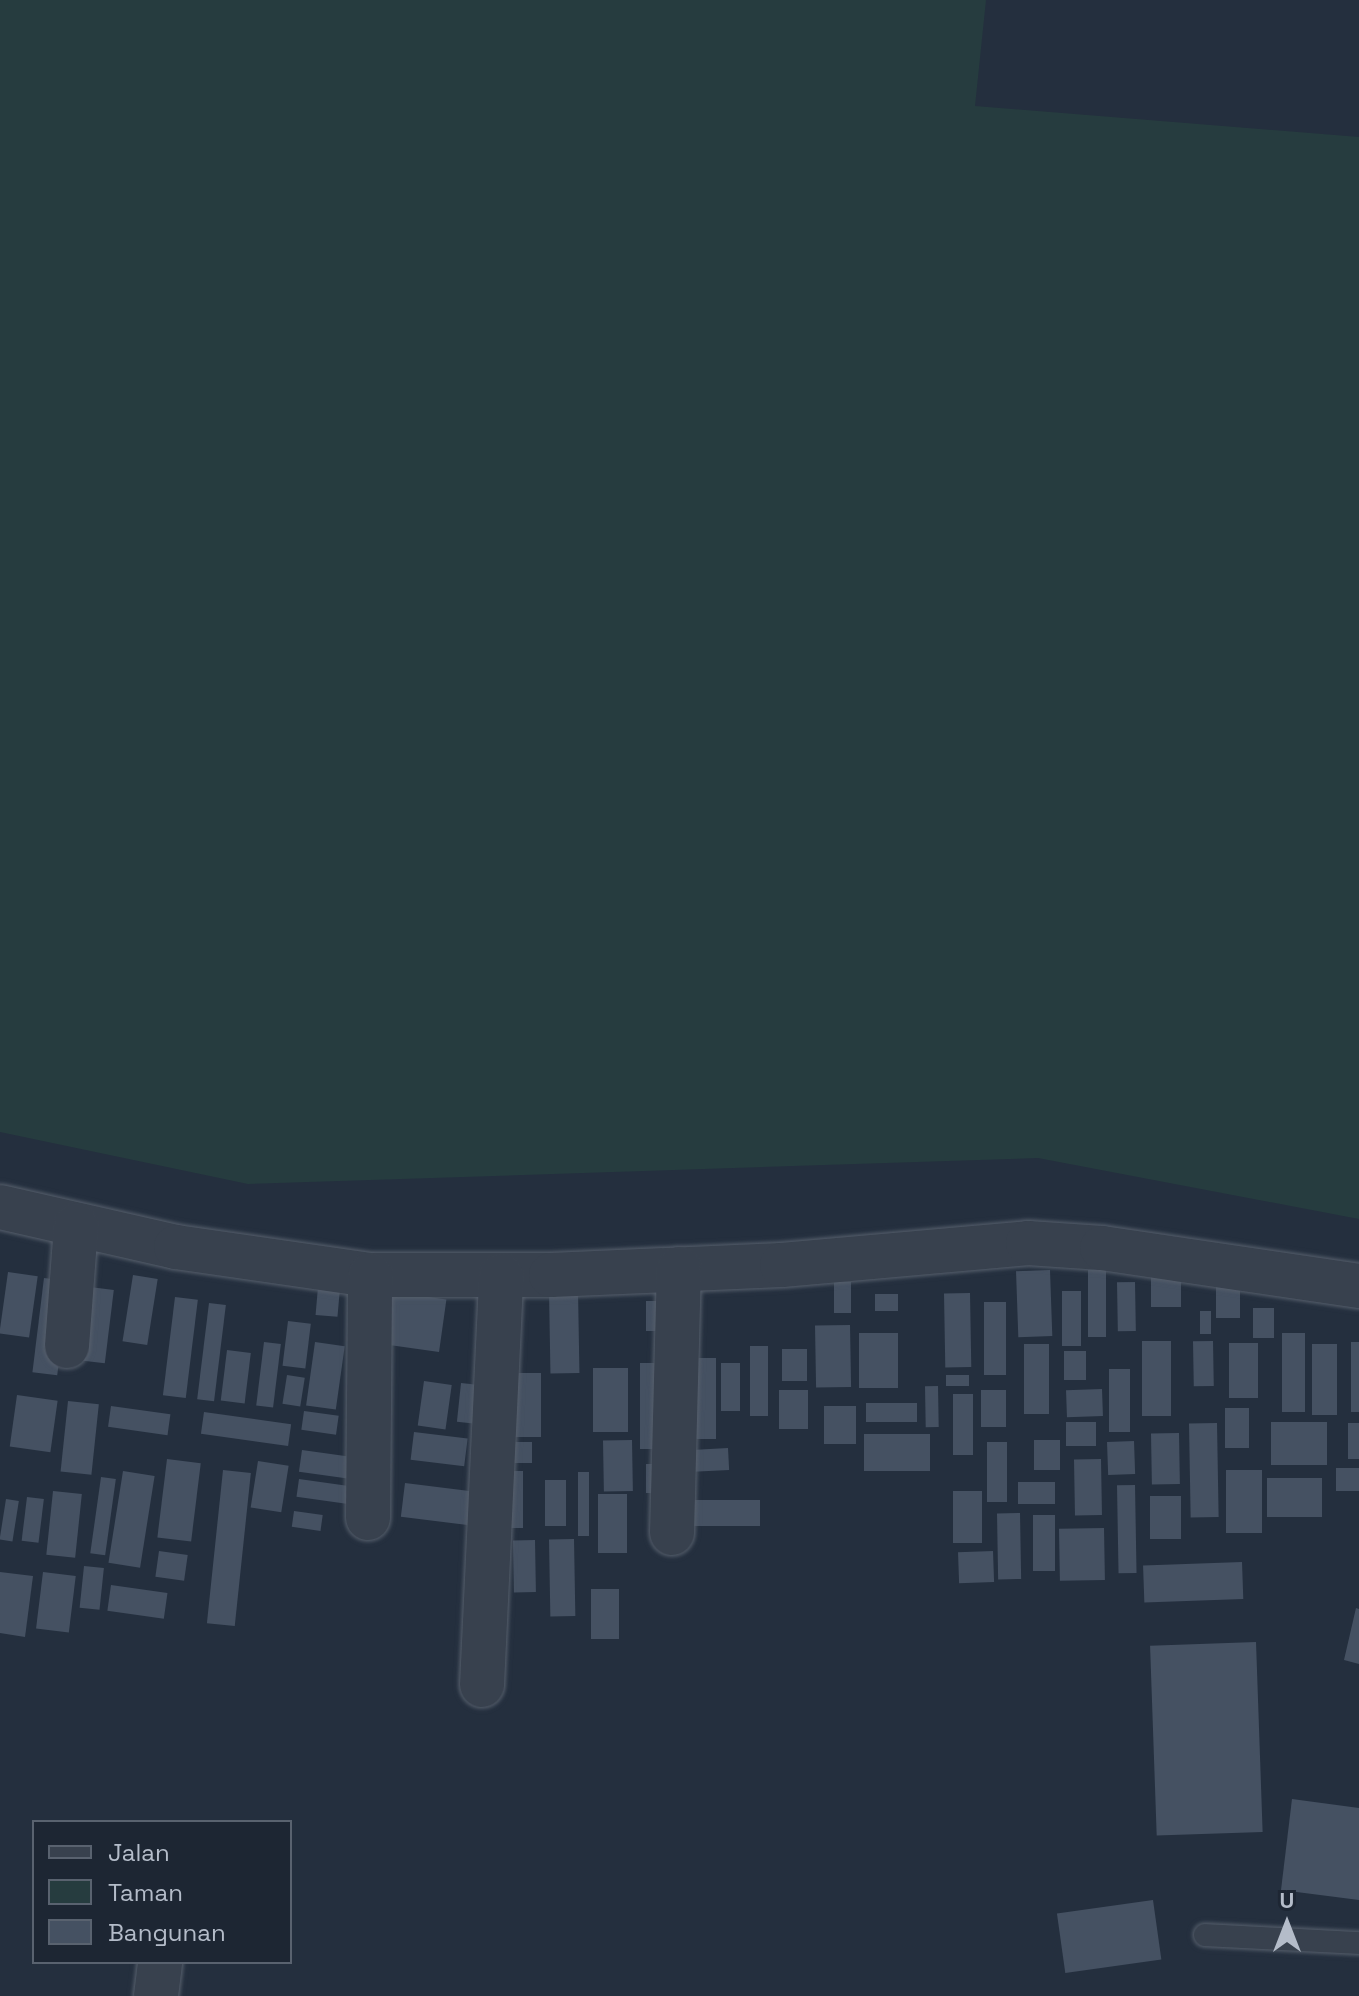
<!DOCTYPE html>
<style>
body{margin:0}
#map{position:relative;width:1359px;height:1996px;overflow:hidden;background:#242f3e;font-family:"Space Grotesk",sans-serif}
div>[style]{position:absolute}
.green>*{inset:0;background:#263c3f}
.building>*{inset:0;background:#455162;transform-origin:0 0}
.roads{filter:drop-shadow(0 0 2px #565f6c) drop-shadow(0 0 2px #565f6c)}
.service>*{height:22px;margin:-11px;padding:0 11px;transform-origin:11px;border-radius:11px;background:#38414e}
.minor>*{height:44px;margin:-22px;padding:0 22px;transform-origin:22px;border-radius:22px;background:#38414e}
span{translate:-50% -50%;white-space:nowrap;text-align:center;line-height:1.15;-webkit-text-stroke:7px #1d2633;paint-order:stroke}
.legend{position:absolute;left:32px;top:1820px;width:260px;height:144px;box-sizing:border-box;background:#1d2633;border:2px solid #59626f;margin:0;padding:10px 14px;list-style:none;font-size:24px;color:#b4bcc9}
.legend li{display:flex;align-items:center;gap:16px;height:40px}
.legend b{width:40px;border:2px solid #59626f}
.north{position:absolute;left:1247px;top:1884px;width:80px;height:80px;-webkit-text-stroke:6px #1d2633;paint-order:stroke;rotate:0deg;font-size:22px;font-weight:700;line-height:32px;text-align:center;color:#b4bcc9}
.north::after{content:'';display:block;margin:auto;width:28px;height:36px;background:#b4bcc9;clip-path:polygon(50% 0,100% 100%,50% 72%,0 100%)}
</style>
<div id="map">
<div class="green">
<div style="clip-path:polygon(0 0,986px 0,975px 106px,1359px 137px,1359px 1219px,1038px 1158px,248px 1184px,0 1132px)"></div>
</div>
<div class="building">
<div style="left:1151px;top:1267px;width:30px;height:40px"></div>
<div style="left:1050px;top:1270px;width:66px;height:34px;rotate:88deg"></div>
<div style="left:1088px;top:1270px;width:18px;height:67px"></div>
<div style="left:8px;top:1272px;width:30px;height:62px;rotate:8deg"></div>
<div style="left:133px;top:1275px;width:25px;height:67px;rotate:9deg"></div>
<div style="left:44px;top:1278px;width:25px;height:95px;rotate:7deg"></div>
<div style="left:834px;top:1282px;width:17px;height:31px"></div>
<div style="left:1135px;top:1282px;width:49px;height:18px;rotate:89deg"></div>
<div style="left:1216px;top:1282px;width:24px;height:36px"></div>
<div style="left:90px;top:1287px;width:24px;height:74px;rotate:7deg"></div>
<div style="left:318px;top:1287px;width:22px;height:28px;rotate:5deg"></div>
<div style="left:578px;top:1290px;width:83px;height:29px;rotate:89deg"></div>
<div style="left:386px;top:1291px;width:61px;height:53px;rotate:8deg"></div>
<div style="left:1081px;top:1291px;width:55px;height:19px;rotate:90deg"></div>
<div style="left:970px;top:1293px;width:74px;height:26px;rotate:89deg"></div>
<div style="left:875px;top:1294px;width:23px;height:17px"></div>
<div style="left:175px;top:1297px;width:23px;height:99px;rotate:7deg"></div>
<div style="left:646px;top:1301px;width:23px;height:30px"></div>
<div style="left:984px;top:1302px;width:22px;height:73px"></div>
<div style="left:209px;top:1303px;width:17px;height:97px;rotate:7deg"></div>
<div style="left:1253px;top:1308px;width:21px;height:30px"></div>
<div style="left:1200px;top:1311px;width:11px;height:23px"></div>
<div style="left:288px;top:1321px;width:23px;height:45px;rotate:7deg"></div>
<div style="left:850px;top:1325px;width:62px;height:35px;rotate:89deg"></div>
<div style="left:859px;top:1333px;width:39px;height:55px"></div>
<div style="left:1282px;top:1333px;width:23px;height:79px"></div>
<div style="left:1142px;top:1341px;width:29px;height:75px"></div>
<div style="left:1213px;top:1341px;width:45px;height:20px;rotate:89deg"></div>
<div style="left:264px;top:1342px;width:17px;height:64px;rotate:7deg"></div>
<div style="left:315px;top:1342px;width:30px;height:64px;rotate:8deg"></div>
<div style="left:1351px;top:1342px;width:8px;height:70px"></div>
<div style="left:1258px;top:1343px;width:55px;height:29px;rotate:90deg"></div>
<div style="left:1024px;top:1344px;width:25px;height:70px"></div>
<div style="left:1312px;top:1344px;width:25px;height:71px"></div>
<div style="left:750px;top:1346px;width:18px;height:70px"></div>
<div style="left:782px;top:1349px;width:25px;height:32px"></div>
<div style="left:227px;top:1350px;width:24px;height:51px;rotate:7deg"></div>
<div style="left:1086px;top:1351px;width:29px;height:22px;rotate:90deg"></div>
<div style="left:716px;top:1358px;width:81px;height:39px;rotate:90deg"></div>
<div style="left:640px;top:1363px;width:29px;height:86px"></div>
<div style="left:721px;top:1363px;width:19px;height:48px"></div>
<div style="left:593px;top:1368px;width:35px;height:64px"></div>
<div style="left:1109px;top:1369px;width:21px;height:63px"></div>
<div style="left:504px;top:1373px;width:37px;height:64px"></div>
<div style="left:287px;top:1375px;width:18px;height:29px;rotate:9deg"></div>
<div style="left:946px;top:1375px;width:23px;height:11px"></div>
<div style="left:424px;top:1381px;width:28px;height:45px;rotate:8deg"></div>
<div style="left:461px;top:1383px;width:28px;height:39px;rotate:6deg"></div>
<div style="left:938px;top:1386px;width:41px;height:13px;rotate:89deg"></div>
<div style="left:1102px;top:1389px;width:27px;height:36px;rotate:88deg"></div>
<div style="left:779px;top:1390px;width:29px;height:39px"></div>
<div style="left:981px;top:1390px;width:25px;height:37px"></div>
<div style="left:973px;top:1394px;width:61px;height:20px;rotate:90deg"></div>
<div style="left:17px;top:1395px;width:41px;height:52px;rotate:8deg"></div>
<div style="left:68px;top:1401px;width:31px;height:71px;rotate:6deg"></div>
<div style="left:866px;top:1403px;width:51px;height:19px"></div>
<div style="left:111px;top:1406px;width:60px;height:21px;rotate:8deg"></div>
<div style="left:824px;top:1406px;width:32px;height:38px"></div>
<div style="left:1225px;top:1408px;width:24px;height:40px"></div>
<div style="left:304px;top:1411px;width:35px;height:19px;rotate:8deg"></div>
<div style="left:204px;top:1412px;width:88px;height:22px;rotate:8deg"></div>
<div style="left:1066px;top:1422px;width:30px;height:24px"></div>
<div style="left:1271px;top:1422px;width:56px;height:43px"></div>
<div style="left:1217px;top:1423px;width:94px;height:28px;rotate:89deg"></div>
<div style="left:1348px;top:1423px;width:11px;height:36px"></div>
<div style="left:414px;top:1432px;width:54px;height:28px;rotate:7deg"></div>
<div style="left:1179px;top:1433px;width:51px;height:28px;rotate:89deg"></div>
<div style="left:864px;top:1434px;width:66px;height:37px"></div>
<div style="left:632px;top:1440px;width:51px;height:29px;rotate:89deg"></div>
<div style="left:1060px;top:1440px;width:30px;height:26px;rotate:90deg"></div>
<div style="left:1134px;top:1441px;width:33px;height:27px;rotate:88deg"></div>
<div style="left:532px;top:1442px;width:21px;height:26px;rotate:90deg"></div>
<div style="left:987px;top:1442px;width:20px;height:60px"></div>
<div style="left:728px;top:1448px;width:22px;height:41px;rotate:87deg"></div>
<div style="left:302px;top:1450px;width:58px;height:22px;rotate:8deg"></div>
<div style="left:167px;top:1459px;width:34px;height:79px;rotate:7deg"></div>
<div style="left:1101px;top:1459px;width:56px;height:27px;rotate:89deg"></div>
<div style="left:258px;top:1461px;width:31px;height:47px;rotate:9deg"></div>
<div style="left:646px;top:1464px;width:25px;height:29px"></div>
<div style="left:1336px;top:1468px;width:23px;height:23px"></div>
<div style="left:223px;top:1470px;width:28px;height:154px;rotate:6deg"></div>
<div style="left:1226px;top:1470px;width:36px;height:63px"></div>
<div style="left:123px;top:1471px;width:32px;height:93px;rotate:9deg"></div>
<div style="left:505px;top:1471px;width:18px;height:57px"></div>
<div style="left:578px;top:1472px;width:11px;height:64px"></div>
<div style="left:101px;top:1477px;width:15px;height:77px;rotate:8deg"></div>
<div style="left:1322px;top:1478px;width:39px;height:55px;rotate:90deg"></div>
<div style="left:299px;top:1479px;width:61px;height:18px;rotate:8deg"></div>
<div style="left:545px;top:1480px;width:21px;height:46px"></div>
<div style="left:1018px;top:1482px;width:37px;height:22px"></div>
<div style="left:405px;top:1483px;width:71px;height:34px;rotate:7deg"></div>
<div style="left:1135px;top:1485px;width:88px;height:18px;rotate:89deg"></div>
<div style="left:53px;top:1491px;width:29px;height:64px;rotate:6deg"></div>
<div style="left:953px;top:1491px;width:29px;height:52px"></div>
<div style="left:598px;top:1494px;width:29px;height:59px"></div>
<div style="left:1150px;top:1496px;width:31px;height:43px"></div>
<div style="left:27px;top:1497px;width:17px;height:44px;rotate:7deg"></div>
<div style="left:6px;top:1499px;width:13px;height:41px;rotate:9deg"></div>
<div style="left:760px;top:1500px;width:26px;height:68px;rotate:90deg"></div>
<div style="left:294px;top:1511px;width:29px;height:16px;rotate:8deg"></div>
<div style="left:1020px;top:1513px;width:66px;height:23px;rotate:89deg"></div>
<div style="left:1033px;top:1515px;width:22px;height:56px"></div>
<div style="left:1104px;top:1528px;width:52px;height:45px;rotate:89deg"></div>
<div style="left:574px;top:1539px;width:77px;height:25px;rotate:89deg"></div>
<div style="left:535px;top:1540px;width:52px;height:22px;rotate:89deg"></div>
<div style="left:159px;top:1551px;width:29px;height:26px;rotate:8deg"></div>
<div style="left:993px;top:1551px;width:31px;height:35px;rotate:88deg"></div>
<div style="left:1242px;top:1562px;width:37px;height:99px;rotate:88deg"></div>
<div style="left:84px;top:1566px;width:20px;height:42px;rotate:6deg"></div>
<div style="clip-path:polygon(0 1572px,33px 1576px,25px 1637px,0 1633px)"></div>
<div style="left:43px;top:1572px;width:33px;height:57px;rotate:7deg"></div>
<div style="left:111px;top:1585px;width:57px;height:26px;rotate:8deg"></div>
<div style="left:591px;top:1589px;width:28px;height:50px"></div>
<div style="clip-path:polygon(1356px 1608px,1359px 1609px,1359px 1664px,1344px 1660px)"></div>
<div style="left:1256px;top:1642px;width:190px;height:106px;rotate:88deg"></div>
<div style="clip-path:polygon(1292px 1799px,1359px 1808px,1359px 1900px,1281px 1890px)"></div>
<div style="left:1153px;top:1900px;width:60px;height:97px;rotate:82deg"></div>
</div>
<div class="roads">
<div class="service">
<div style="left:1205px;top:1935px;width:154px;rotate:3deg"></div>
</div>
<div class="minor">
<div style="left:0;top:1207px;width:180px;rotate:12.8deg"></div>
<div style="left:176px;top:1247px;width:196px;rotate:8.2deg"></div>
<div style="left:370px;top:1275px;width:181px"></div>
<div style="left:551px;top:1275px;width:231px;rotate:-2.5deg"></div>
<div style="left:782px;top:1265px;width:247px;rotate:-5.1deg"></div>
<div style="left:1028px;top:1243px;width:74px;rotate:3.9deg"></div>
<div style="left:1102px;top:1248px;width:260px;rotate:8.4deg"></div>
<div style="left:67px;top:1346px;width:121px;rotate:-85.7deg"></div>
<div style="left:368px;top:1518px;width:243px;rotate:-89.5deg"></div>
<div style="left:672px;top:1533px;width:264px;rotate:-88.5deg"></div>
<div style="left:482px;top:1685px;width:410px;rotate:-87.3deg"></div>
<div style="left:156px;top:1996px;width:34px;rotate:-83deg"></div>
</div>
</div>
<ul class="legend">
<li><b style="height:10px;background:#38414e"></b>Jalan</li>
<li><b style="height:22px;background:#263c3f"></b>Taman</li>
<li><b style="height:22px;background:#455162"></b>Bangunan</li>
</ul>
<div class="north">U</div>
</div>
